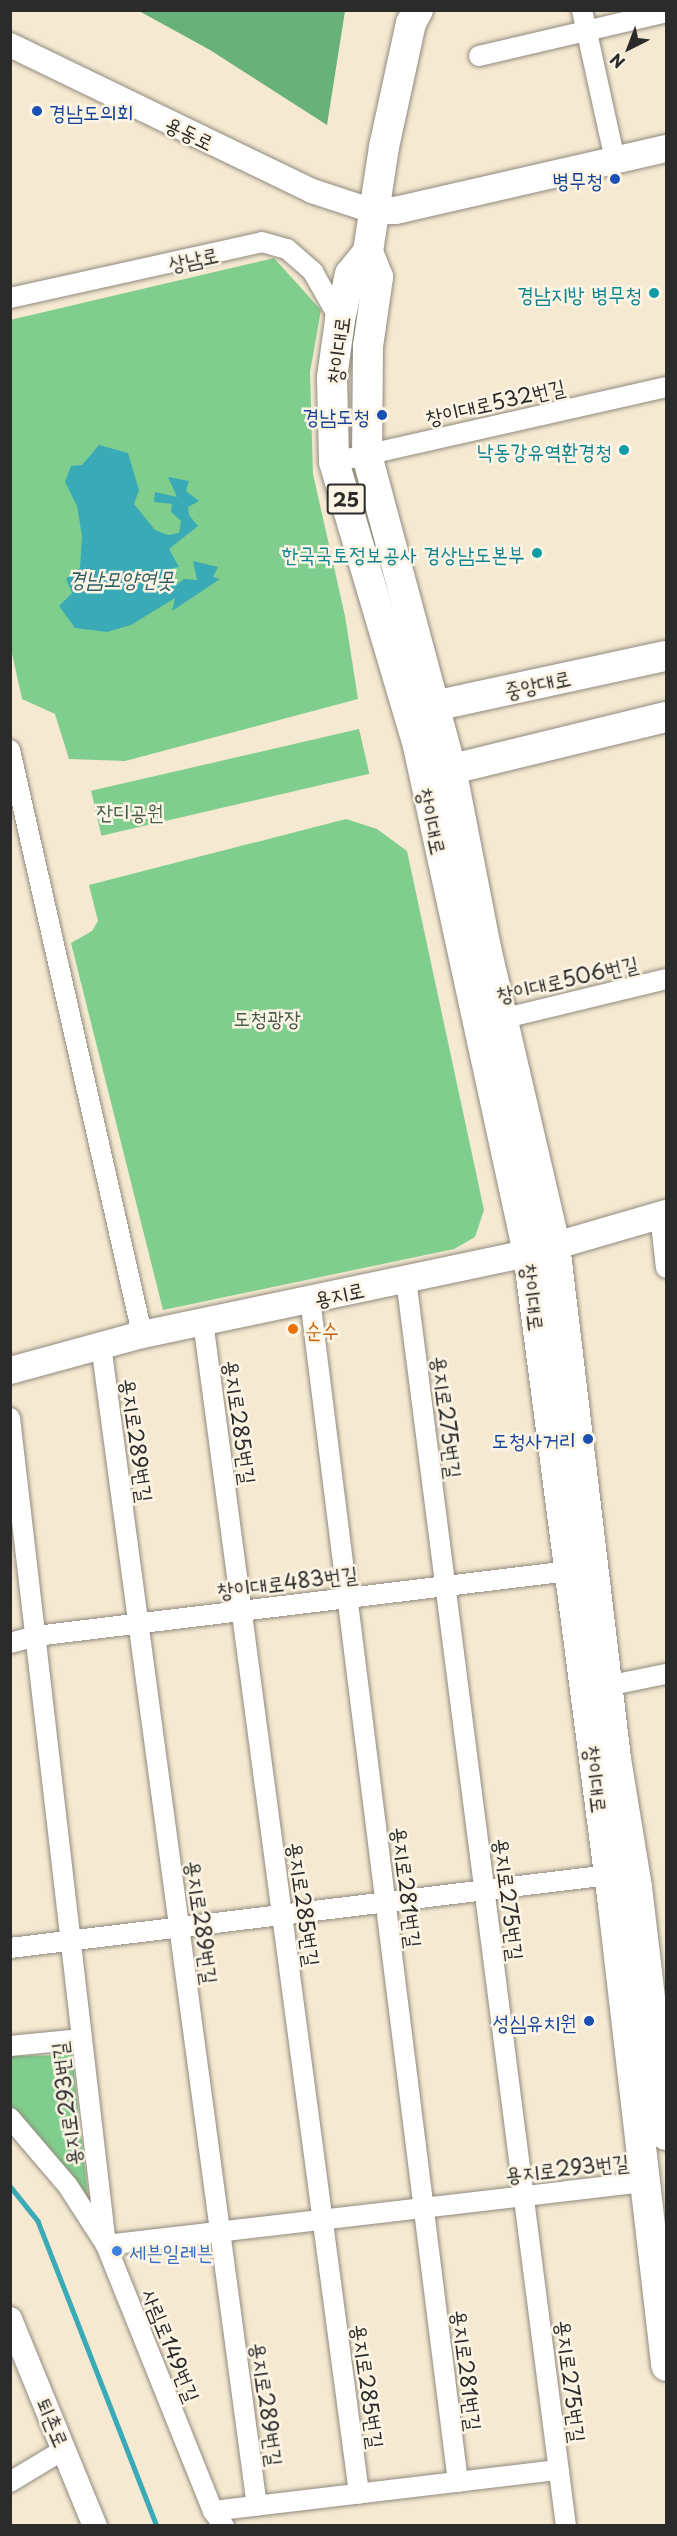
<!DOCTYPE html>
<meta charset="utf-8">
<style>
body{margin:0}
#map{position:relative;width:677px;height:2536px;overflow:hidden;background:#f5e9d1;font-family:"Playpen Sans","Poor Story",sans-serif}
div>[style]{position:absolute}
.green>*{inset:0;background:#80ce8d;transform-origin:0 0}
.forest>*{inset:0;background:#68b178}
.water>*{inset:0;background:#3aaab6}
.stream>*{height:4.5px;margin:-2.25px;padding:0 2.25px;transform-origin:2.25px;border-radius:2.25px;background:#3aaab6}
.roads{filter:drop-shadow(0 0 2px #908a7e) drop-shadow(0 0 2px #908a7e)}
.minor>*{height:20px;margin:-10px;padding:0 10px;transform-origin:10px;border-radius:10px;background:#fff}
.tertiary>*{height:24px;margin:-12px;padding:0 12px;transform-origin:12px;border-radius:12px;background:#fff}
.secondary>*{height:27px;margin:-13.5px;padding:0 13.5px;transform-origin:13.5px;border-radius:13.5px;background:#fff}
.primary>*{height:30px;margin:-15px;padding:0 15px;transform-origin:15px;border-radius:15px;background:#fff}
.dots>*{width:16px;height:16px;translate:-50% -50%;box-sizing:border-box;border:3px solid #fcf5e5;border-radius:50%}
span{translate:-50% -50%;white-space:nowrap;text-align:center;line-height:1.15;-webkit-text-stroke:5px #fcf5e5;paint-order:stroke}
.shield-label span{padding:2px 4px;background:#fcf5e5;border:2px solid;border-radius:4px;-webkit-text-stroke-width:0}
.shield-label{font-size:20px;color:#2b2b2b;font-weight:700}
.transit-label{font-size:21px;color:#164399}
.left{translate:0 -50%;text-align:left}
.right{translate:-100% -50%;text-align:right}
.street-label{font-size:21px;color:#2b2b2b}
.culture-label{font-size:21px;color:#0d838f}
.park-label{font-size:21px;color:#445c48}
.food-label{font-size:21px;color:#c56008}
.shop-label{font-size:21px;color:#366cbe}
.water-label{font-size:22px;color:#315e63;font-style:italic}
.frame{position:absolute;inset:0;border:12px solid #2b2b2b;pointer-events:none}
.north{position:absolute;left:599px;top:18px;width:60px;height:60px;-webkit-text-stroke:4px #fcf5e5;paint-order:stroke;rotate:222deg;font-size:16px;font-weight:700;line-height:24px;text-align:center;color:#2b2b2b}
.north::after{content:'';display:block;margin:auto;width:21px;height:27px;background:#2b2b2b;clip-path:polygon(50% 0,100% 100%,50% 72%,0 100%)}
</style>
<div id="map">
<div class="green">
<div style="clip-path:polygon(274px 258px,321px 310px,310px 372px,313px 474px,345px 616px,358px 699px,125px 761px,69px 759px,55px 714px,22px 699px,11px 649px,10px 320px)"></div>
<div style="left:359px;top:729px;width:46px;height:275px;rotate:77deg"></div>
<div style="clip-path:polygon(346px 819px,377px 829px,407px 851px,484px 1210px,475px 1237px,454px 1249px,163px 1310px,71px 943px,92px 931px,98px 921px,89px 885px)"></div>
<div style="clip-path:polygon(72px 2055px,89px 2205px,11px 2111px,11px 2056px)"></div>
</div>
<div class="forest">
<div style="clip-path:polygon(139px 11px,345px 11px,327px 125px,210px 50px)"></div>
</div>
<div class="water">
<div style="clip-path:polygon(99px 445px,128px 453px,139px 490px,134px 504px,155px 530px,168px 535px,179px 533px,181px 521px,171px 512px,172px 504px,154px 502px,155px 492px,177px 497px,168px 477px,189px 481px,186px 491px,199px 501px,188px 507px,189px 515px,198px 526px,169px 549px,179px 567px,163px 570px,165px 581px,176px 585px,184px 579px,197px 580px,193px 561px,218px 567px,213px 577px,220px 579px,172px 611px,175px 598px,131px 625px,107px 632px,75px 628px,59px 606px,72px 593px,66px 579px,80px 568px,82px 536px,77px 506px,65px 482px,71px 466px,82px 465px)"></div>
</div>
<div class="stream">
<div style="left:10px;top:2186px;width:45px;rotate:51.3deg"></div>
<div style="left:38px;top:2221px;width:327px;rotate:68.7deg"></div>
</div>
<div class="roads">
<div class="minor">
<div style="left:582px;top:10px;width:154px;rotate:77.6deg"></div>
<div style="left:479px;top:56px;width:192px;rotate:-13.2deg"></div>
<div style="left:10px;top:298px;width:258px;rotate:-12.5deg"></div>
<div style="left:262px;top:242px;width:26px;rotate:16deg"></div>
<div style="left:287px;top:249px;width:35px;rotate:41deg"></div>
<div style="left:313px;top:272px;width:55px;rotate:60.6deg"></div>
<div style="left:334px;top:462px;width:340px;rotate:-12.7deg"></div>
<div style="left:10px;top:750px;width:599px;rotate:77.26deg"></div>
<div style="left:493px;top:1021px;width:178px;rotate:-13.6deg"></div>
<div style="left:660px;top:1214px;width:54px;rotate:83.7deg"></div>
<div style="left:406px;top:1279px;width:1257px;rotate:82.69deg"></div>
<div style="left:310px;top:1299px;width:1192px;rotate:82.87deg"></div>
<div style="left:203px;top:1321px;width:1183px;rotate:82.42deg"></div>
<div style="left:101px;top:1345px;width:1171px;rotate:82.35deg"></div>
<div style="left:10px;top:1418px;width:833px;rotate:83.38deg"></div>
<div style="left:106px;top:2245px;width:543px;rotate:-6.67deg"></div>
<div style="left:10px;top:1643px;width:27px;rotate:-15deg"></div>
<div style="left:36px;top:1636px;width:537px;rotate:-6.95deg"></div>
<div style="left:597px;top:1688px;width:70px;rotate:-11.5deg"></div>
<div style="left:10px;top:1948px;width:603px;rotate:-6.95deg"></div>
<div style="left:10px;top:2046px;width:72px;rotate:-5.6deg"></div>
<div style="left:10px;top:2118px;width:89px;rotate:49.5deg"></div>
<div style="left:68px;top:2186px;width:70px;rotate:57.2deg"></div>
<div style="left:106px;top:2245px;width:287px;rotate:68.1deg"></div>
<div style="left:213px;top:2511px;width:19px;rotate:54deg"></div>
<div style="left:10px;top:2482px;width:64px;rotate:-31deg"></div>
<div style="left:213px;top:2511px;width:348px;rotate:-6.8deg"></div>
</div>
<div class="tertiary">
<div style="left:10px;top:45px;width:335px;rotate:25.8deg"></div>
<div style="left:312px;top:191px;width:64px;rotate:18.2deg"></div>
<div style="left:10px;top:2319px;width:224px;rotate:67.7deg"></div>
</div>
<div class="secondary">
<div style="left:373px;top:211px;width:22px;rotate:-3deg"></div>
<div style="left:395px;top:210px;width:278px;rotate:-12.9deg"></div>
<div style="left:10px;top:1370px;width:137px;rotate:-15.3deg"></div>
<div style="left:142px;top:1334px;width:394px;rotate:-11.9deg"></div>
<div style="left:528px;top:1253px;width:144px;rotate:-16.2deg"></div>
</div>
<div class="primary">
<div style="left:418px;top:10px;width:15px;rotate:118deg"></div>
<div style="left:411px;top:23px;width:127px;rotate:102.3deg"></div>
<div style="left:384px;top:147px;width:106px;rotate:98.7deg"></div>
<div style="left:368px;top:252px;width:27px;rotate:68deg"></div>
<div style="left:378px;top:277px;width:70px;rotate:98.2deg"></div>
<div style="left:368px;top:346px;width:109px;rotate:90.5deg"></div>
<div style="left:367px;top:455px;width:324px;rotate:75deg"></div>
<div style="left:451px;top:768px;width:183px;rotate:79deg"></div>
<div style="left:486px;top:948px;width:305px;rotate:76.9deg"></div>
<div style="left:555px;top:1245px;width:518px;rotate:83.23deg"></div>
<div style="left:616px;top:1759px;width:130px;rotate:80.7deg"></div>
<div style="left:637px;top:1887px;width:250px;rotate:83.3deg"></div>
<div style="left:368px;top:252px;width:28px;rotate:129deg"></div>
<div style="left:350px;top:274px;width:47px;rotate:102.3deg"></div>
<div style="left:340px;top:320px;width:59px;rotate:97.9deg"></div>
<div style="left:332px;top:378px;width:84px;rotate:88.6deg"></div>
<div style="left:334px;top:462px;width:296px;rotate:73.5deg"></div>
<div style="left:418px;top:746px;width:519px;rotate:77.76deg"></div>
<div style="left:528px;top:1253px;width:658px;rotate:82.57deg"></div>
<div style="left:613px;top:1905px;width:464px;rotate:83.4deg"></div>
<div style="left:414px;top:707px;width:20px;rotate:-3deg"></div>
<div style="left:434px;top:706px;width:237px;rotate:-12.2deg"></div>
<div style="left:432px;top:774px;width:241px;rotate:-13.7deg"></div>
</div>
</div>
<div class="dots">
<div style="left:37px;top:111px;background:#1a4fb4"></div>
<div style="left:615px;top:179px;background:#1a4fb4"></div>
<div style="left:654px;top:293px;background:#0f9aa8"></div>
<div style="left:382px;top:415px;background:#1a4fb4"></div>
<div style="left:624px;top:450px;background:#0f9aa8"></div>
<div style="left:537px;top:553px;background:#0f9aa8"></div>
<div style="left:293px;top:1329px;background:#e8710a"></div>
<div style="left:588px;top:1439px;background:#1a4fb4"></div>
<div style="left:589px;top:2021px;background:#1a4fb4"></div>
<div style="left:117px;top:2251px;background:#3f7fe0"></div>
</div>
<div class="shield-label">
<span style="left:346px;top:499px">25</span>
</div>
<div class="transit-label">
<span class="left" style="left:49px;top:111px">경남도의회</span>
<span class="right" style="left:603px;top:179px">병무청</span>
<span class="right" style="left:370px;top:415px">경남도청</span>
<span class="right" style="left:576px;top:1439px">도청사거리</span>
<span class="right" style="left:577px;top:2021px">성심유치원</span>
</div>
<div class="street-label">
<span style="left:190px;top:132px;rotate:26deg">용동로</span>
<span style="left:193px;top:258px;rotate:-12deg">상남로</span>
<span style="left:337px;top:350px;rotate:-83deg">창이대로</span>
<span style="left:495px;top:401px;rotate:-13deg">창이대로532번길</span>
<span style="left:537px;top:683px;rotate:-12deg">중앙대로</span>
<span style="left:433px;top:821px;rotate:77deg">창이대로</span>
<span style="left:567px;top:978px;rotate:-13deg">창이대로506번길</span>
<span style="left:339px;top:1293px;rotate:-12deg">용지로</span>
<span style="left:534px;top:1297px;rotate:83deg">창이대로</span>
<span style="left:448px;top:1417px;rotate:83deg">용지로275번길</span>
<span style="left:241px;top:1422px;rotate:82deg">용지로285번길</span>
<span style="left:138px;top:1440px;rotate:82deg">용지로289번길</span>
<span style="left:287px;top:1581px;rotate:-7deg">창이대로483번길</span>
<span style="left:597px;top:1779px;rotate:83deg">창이대로</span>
<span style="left:408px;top:1887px;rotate:83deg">용지로281번길</span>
<span style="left:510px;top:1899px;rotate:83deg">용지로275번길</span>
<span style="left:305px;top:1904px;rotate:82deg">용지로285번길</span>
<span style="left:203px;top:1922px;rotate:82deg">용지로289번길</span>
<span style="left:65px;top:2104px;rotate:-97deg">용지로293번길</span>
<span style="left:567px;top:2167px;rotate:-6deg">용지로293번길</span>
<span style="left:172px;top:2345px;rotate:68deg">사림로149번길</span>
<span style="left:468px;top:2370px;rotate:83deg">용지로281번길</span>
<span style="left:572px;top:2381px;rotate:83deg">용지로275번길</span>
<span style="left:369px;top:2386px;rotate:82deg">용지로285번길</span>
<span style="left:268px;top:2404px;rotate:82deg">용지로289번길</span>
<span style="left:54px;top:2422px;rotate:67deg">퇴촌로</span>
</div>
<div class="culture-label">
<span class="right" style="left:642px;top:293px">경남지방 병무청</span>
<span class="right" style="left:612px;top:450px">낙동강유역환경청</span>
<span class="right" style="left:525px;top:553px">한국국토정보공사 경상남도본부</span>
</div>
<div class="park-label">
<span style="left:130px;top:811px">잔디공원</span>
<span style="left:267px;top:1017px">도청광장</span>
</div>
<div class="food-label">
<span class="left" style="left:305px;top:1329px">순수</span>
</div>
<div class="shop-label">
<span class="left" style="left:129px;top:2251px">세븐일레븐</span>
</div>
<div class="water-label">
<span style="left:121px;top:578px">경남모양연못</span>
</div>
<div class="frame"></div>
<div class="north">N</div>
</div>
